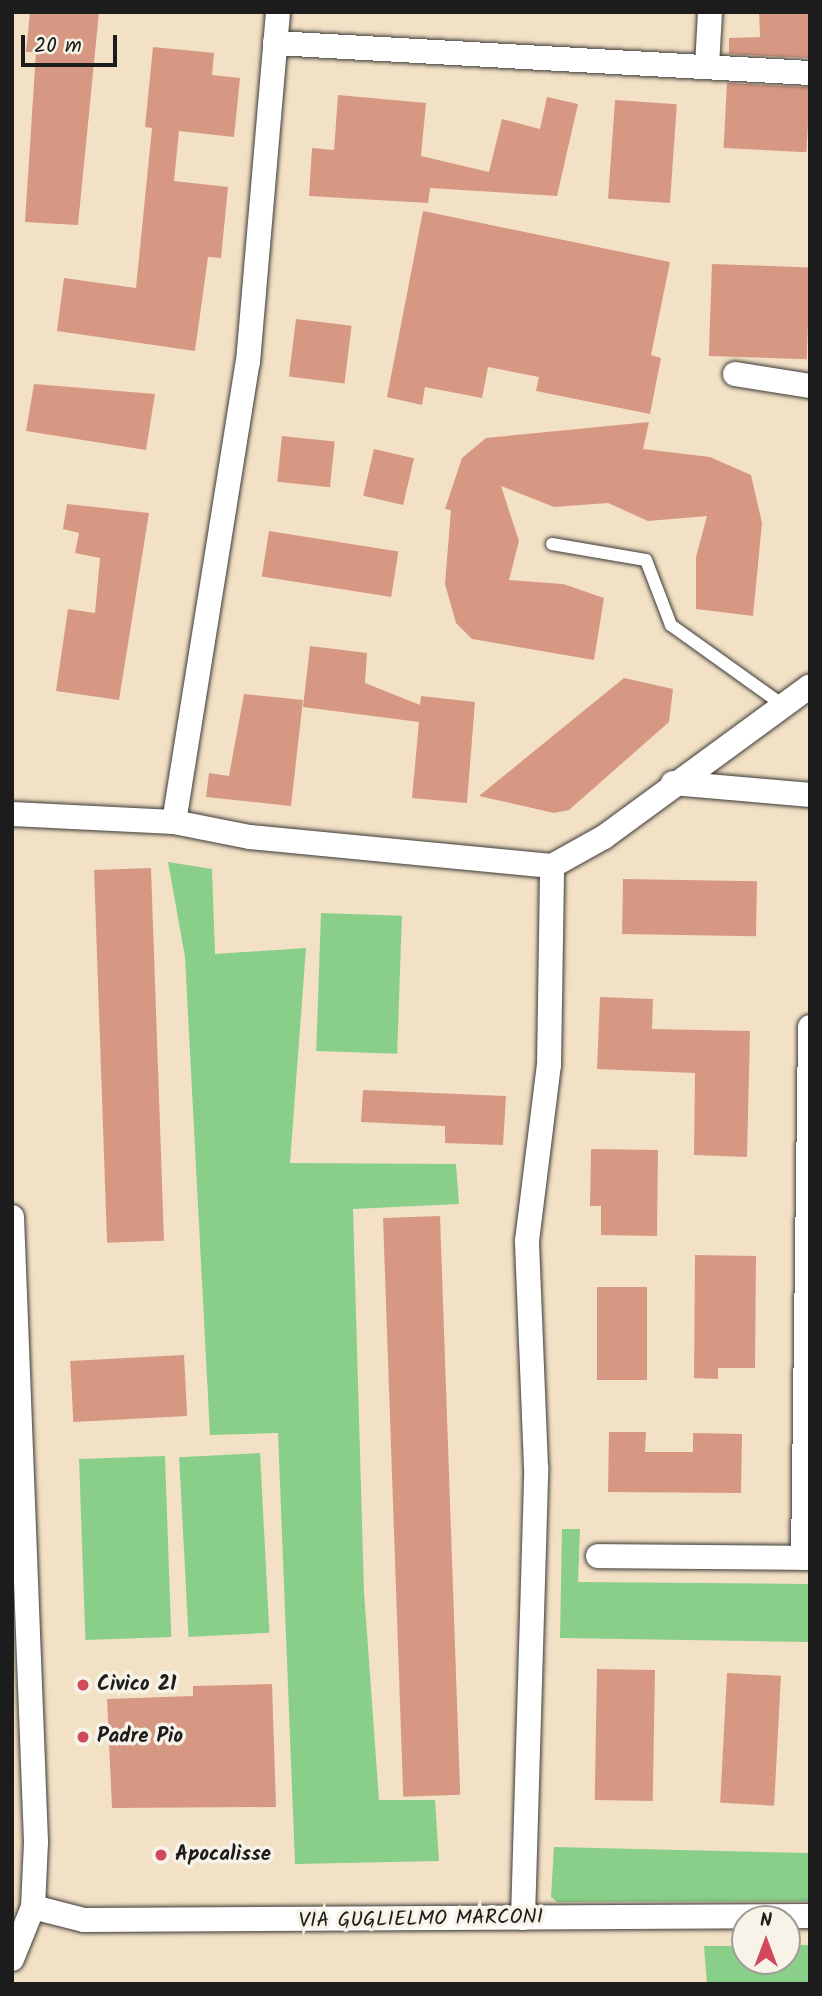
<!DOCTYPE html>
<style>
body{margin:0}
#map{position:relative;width:822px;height:1996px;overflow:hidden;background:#f3e1c6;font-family:Kalam,sans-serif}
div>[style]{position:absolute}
.green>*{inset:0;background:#89cf8a;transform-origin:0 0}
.building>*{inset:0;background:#d79883;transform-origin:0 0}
.roads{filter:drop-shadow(0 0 2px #3c3a36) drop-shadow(0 0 2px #3c3a36)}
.lane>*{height:12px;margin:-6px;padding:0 6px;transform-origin:6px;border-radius:6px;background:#fff}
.street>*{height:24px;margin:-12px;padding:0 12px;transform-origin:12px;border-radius:12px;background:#fff}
.dots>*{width:19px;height:19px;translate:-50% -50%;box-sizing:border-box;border:4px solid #f7f3e8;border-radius:50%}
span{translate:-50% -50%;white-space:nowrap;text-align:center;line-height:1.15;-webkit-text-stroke:7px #f7f3e8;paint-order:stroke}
.poi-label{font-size:21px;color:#1c1c1c;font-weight:700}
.left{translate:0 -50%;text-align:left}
.street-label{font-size:21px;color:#1c1c1c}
.frame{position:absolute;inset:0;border:14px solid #1c1c1c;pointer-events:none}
.north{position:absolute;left:731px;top:1905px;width:70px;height:70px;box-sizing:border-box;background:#f7f3e8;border:2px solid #9f9d96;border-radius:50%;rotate:0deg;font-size:19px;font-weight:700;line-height:28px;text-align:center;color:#1c1c1c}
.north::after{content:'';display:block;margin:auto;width:24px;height:32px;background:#d1495b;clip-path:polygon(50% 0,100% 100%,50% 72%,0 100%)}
.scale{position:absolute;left:21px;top:35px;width:96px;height:32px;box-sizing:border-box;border:4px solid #1c1c1c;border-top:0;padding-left:9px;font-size:21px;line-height:24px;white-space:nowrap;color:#1c1c1c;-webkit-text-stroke:5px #f7f3e8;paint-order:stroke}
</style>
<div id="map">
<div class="green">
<div style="clip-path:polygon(168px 862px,212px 869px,215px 954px,306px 948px,290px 1163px,456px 1164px,459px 1204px,353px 1209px,364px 1592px,379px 1800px,435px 1800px,439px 1861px,295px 1864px,278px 1433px,210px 1435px,185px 957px)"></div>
<div style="left:321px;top:913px;width:81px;height:138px;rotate:2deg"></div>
<div style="left:260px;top:1453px;width:180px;height:81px;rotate:87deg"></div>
<div style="left:165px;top:1456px;width:181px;height:86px;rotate:88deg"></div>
<div style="clip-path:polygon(562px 1529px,580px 1529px,578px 1582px,810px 1584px,810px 1642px,560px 1638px)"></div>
<div style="clip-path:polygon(554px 1847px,810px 1853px,810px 1901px,557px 1902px,551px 1897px)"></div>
<div style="clip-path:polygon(787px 1945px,810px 1945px,810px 1984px,707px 1984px,704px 1946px,745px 1946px,745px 1961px,787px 1961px)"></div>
</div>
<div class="building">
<div style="clip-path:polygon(30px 12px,99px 12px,78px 225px,25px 222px,36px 52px,26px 52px)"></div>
<div style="clip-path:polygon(759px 12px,810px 12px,810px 58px,729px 54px,729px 38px,760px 37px)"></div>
<div style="clip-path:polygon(153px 47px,214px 53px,212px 75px,240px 78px,234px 137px,179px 131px,174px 181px,228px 187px,221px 258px,208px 257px,195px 351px,57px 331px,64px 278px,136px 288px,152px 128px,145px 127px)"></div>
<div style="left:727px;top:83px;width:83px;height:65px;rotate:3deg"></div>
<div style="clip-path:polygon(338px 95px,426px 103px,421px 156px,489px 172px,502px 119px,540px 129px,547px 97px,578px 104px,557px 196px,430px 188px,428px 203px,309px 196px,312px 148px,334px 150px)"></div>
<div style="left:615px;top:100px;width:62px;height:99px;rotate:4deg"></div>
<div style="clip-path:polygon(423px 211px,670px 262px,651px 355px,661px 358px,650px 414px,536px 391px,539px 377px,488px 367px,482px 398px,425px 387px,422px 405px,387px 397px)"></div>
<div style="left:712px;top:264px;width:98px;height:92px;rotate:2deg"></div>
<div style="left:296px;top:319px;width:56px;height:58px;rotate:7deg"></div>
<div style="clip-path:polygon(34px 384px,155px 394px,146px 450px,26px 431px)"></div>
<div style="clip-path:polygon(649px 422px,643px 449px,710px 457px,751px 475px,762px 523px,753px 616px,696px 609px,696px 557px,707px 516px,648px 521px,608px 503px,554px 507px,501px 486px,519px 541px,509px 580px,563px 584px,604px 598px,594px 660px,472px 639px,456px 623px,445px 584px,451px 510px,445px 509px,462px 458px,486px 438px)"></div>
<div style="left:282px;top:436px;width:53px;height:46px;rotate:6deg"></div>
<div style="left:374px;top:449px;width:41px;height:48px;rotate:13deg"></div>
<div style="clip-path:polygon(67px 504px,149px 513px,119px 700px,56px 691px,68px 609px,95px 613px,100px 558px,75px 553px,79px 533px,63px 529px)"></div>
<div style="left:269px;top:531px;width:131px;height:46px;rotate:9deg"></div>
<div style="clip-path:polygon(310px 646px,367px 653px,365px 683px,420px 705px,421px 696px,475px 702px,467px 803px,412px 798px,419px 722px,303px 707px)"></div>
<div style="clip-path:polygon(624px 678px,673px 689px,669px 722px,569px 810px,554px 813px,479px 796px)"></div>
<div style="clip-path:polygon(244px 694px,303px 700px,291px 806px,206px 797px,209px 773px,229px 776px)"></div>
<div style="left:151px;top:868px;width:373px;height:57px;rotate:88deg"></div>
<div style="left:623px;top:879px;width:134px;height:55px;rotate:1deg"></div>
<div style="clip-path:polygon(600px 997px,653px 999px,652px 1029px,750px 1031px,747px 1157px,694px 1155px,695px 1073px,597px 1069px)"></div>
<div style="clip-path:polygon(363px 1090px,506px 1096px,503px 1145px,445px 1143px,445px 1126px,361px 1122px)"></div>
<div style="clip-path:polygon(591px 1149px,658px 1150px,657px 1236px,601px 1235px,601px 1206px,590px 1206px)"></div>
<div style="left:440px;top:1216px;width:579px;height:57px;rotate:88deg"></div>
<div style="clip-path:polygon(695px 1255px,756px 1256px,755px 1368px,718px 1368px,718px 1379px,694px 1378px)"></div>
<div style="left:597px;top:1287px;width:50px;height:93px"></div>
<div style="left:184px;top:1355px;width:61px;height:114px;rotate:87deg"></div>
<div style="clip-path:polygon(609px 1432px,646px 1432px,645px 1452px,693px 1452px,693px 1433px,742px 1434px,741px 1493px,608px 1492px)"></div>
<div style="left:597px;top:1669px;width:58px;height:131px;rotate:1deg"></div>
<div style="left:727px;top:1673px;width:54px;height:130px;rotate:3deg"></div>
<div style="clip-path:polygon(272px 1684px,276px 1807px,112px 1808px,107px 1699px,193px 1696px,193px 1686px)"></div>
</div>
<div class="roads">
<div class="lane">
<div style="left:552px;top:544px;width:95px;rotate:9.7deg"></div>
<div style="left:646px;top:560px;width:70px;rotate:69deg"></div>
<div style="left:671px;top:625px;width:134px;rotate:35.6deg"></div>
</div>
<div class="street">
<div style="left:275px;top:43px;width:536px;rotate:3.21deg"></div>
<div style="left:707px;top:66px;width:54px;rotate:-86.8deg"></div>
<div style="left:735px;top:374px;width:76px;rotate:9.1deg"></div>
<div style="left:673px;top:783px;width:138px;rotate:5deg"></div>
<div style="left:12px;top:814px;width:162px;rotate:2.8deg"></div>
<div style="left:174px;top:822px;width:77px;rotate:11.2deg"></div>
<div style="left:250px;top:837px;width:303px;rotate:5.5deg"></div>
<div style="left:552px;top:866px;width:60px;rotate:-29.1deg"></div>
<div style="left:604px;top:837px;width:255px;rotate:-36.2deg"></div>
<div style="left:174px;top:822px;width:466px;rotate:-80.9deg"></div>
<div style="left:248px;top:362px;width:351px;rotate:-85.1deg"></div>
<div style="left:12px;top:1217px;width:625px;rotate:87.8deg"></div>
<div style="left:36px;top:1842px;width:65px;rotate:92.6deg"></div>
<div style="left:33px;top:1907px;width:56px;rotate:112deg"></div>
<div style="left:598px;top:1556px;width:212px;rotate:0.5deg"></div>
<div style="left:803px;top:1558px;width:531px;rotate:-89.24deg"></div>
<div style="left:33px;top:1907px;width:53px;rotate:14.3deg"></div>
<div style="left:84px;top:1920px;width:726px;rotate:-0.32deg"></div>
<div style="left:523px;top:1918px;width:451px;rotate:-88.3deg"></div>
<div style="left:536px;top:1467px;width:226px;rotate:-92.3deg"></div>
<div style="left:527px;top:1241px;width:177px;rotate:-82.9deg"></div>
<div style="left:549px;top:1065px;width:199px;rotate:-89.1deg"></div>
</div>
</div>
<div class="dots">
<div style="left:83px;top:1685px;background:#d1495b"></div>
<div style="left:83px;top:1737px;background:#d1495b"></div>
<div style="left:161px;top:1855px;background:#d1495b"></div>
</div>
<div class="poi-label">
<span class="left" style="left:97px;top:1685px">Civico 21</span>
<span class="left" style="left:97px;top:1737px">Padre Pio</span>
<span class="left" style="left:175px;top:1855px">Apocalisse</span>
</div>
<div class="street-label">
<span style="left:421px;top:1920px;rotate:-1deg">VIA GUGLIELMO MARCONI</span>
</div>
<div class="frame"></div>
<div class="north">N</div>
<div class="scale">20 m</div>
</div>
